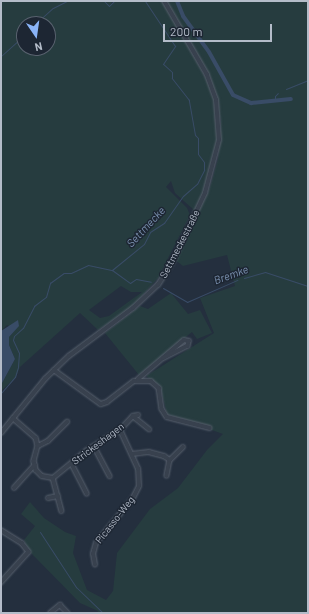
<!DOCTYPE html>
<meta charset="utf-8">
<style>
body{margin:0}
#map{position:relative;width:309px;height:614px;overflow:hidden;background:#242f3e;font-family:Barlow,sans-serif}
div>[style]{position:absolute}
.green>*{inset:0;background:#263c3f}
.water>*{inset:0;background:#394c67}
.stream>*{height:1px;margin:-0.5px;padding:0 0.5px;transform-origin:0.5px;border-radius:0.5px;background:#394c67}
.canal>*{height:4px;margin:-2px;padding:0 2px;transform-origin:2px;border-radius:2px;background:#394c67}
.roads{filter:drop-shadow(0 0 1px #565f6c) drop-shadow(0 0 1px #565f6c)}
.minor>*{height:3.5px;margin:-1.75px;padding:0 1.75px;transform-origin:1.75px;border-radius:1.75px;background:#38414e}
span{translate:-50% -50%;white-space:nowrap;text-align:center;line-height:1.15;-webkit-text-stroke:3px #1d2633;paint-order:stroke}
.street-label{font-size:10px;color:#b4bcc9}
.water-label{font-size:11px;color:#7c92b1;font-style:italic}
.frame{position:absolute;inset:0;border:2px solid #b4bcc9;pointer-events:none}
.north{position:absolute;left:16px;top:16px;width:40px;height:40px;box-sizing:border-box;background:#1d2633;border:1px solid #59626f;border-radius:50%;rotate:167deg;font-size:11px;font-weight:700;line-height:16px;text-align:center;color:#b4bcc9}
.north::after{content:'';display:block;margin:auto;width:14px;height:18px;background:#8ab4f8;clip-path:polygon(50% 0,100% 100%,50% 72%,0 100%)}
.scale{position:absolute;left:163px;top:24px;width:109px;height:18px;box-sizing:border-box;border:2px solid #b4bcc9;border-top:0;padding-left:5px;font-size:12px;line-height:14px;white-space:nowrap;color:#b4bcc9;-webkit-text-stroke:3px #1d2633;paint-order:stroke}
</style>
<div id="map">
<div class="green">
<div style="clip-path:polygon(evenodd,1px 1px,112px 1px,111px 5px,115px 1px,162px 1px,206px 78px,214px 100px,218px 128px,217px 143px,205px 188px,195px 211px,175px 193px,171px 181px,166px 187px,187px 208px,190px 215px,158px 278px,132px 307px,98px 330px,80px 313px,20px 367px,16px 377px,1px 391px,1px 385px,15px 359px,9px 345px,9px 337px,15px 330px,7px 325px,1px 331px,1px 1px,24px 24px,48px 24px,48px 48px,24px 48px,24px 24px,1px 1px,121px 286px,131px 292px,142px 292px,109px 316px,100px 318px,89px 310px,121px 286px)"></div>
<div style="clip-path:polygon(166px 1px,308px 1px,308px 613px,97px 613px,98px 611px,80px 603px,29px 551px,24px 540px,35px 526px,21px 514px,30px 502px,44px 518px,65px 532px,76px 536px,73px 553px,87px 590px,106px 600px,113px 591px,117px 553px,150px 509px,178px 488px,207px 450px,223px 434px,167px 414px,160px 386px,146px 376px,214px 333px,200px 298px,235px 286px,227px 255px,183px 266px,174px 259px,210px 187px,218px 159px,221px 121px,211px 78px)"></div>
<div style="clip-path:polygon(171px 293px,188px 314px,200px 310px,212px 333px,197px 339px,192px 332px,139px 375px,105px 333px,140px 306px,148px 309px)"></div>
</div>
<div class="water">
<div style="clip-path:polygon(18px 320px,19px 326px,9px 337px,9px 345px,15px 359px,1px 385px,1px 331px)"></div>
</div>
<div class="stream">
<div style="left:104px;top:1px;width:7px;rotate:45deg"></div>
<div style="left:109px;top:6px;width:7px;rotate:-45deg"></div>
<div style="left:35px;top:24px;width:24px;rotate:-42deg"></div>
<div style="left:53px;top:8px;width:16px;rotate:-27deg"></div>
<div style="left:1px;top:56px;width:31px;rotate:-42deg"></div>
<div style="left:286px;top:89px;width:24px;rotate:-22deg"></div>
<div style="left:275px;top:101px;width:5px;rotate:-90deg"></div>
<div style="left:275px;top:96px;width:4px;rotate:-45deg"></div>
<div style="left:112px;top:270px;width:22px;rotate:36deg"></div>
<div style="left:130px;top:283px;width:7px;rotate:-34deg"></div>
<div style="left:136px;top:279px;width:15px;rotate:11deg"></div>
<div style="left:244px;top:278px;width:22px;rotate:-16deg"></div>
<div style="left:265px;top:272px;width:45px;rotate:18deg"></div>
<div style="left:163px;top:288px;width:28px;rotate:30deg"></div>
<div style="left:187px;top:302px;width:55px;rotate:-23.7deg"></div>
<div style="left:1px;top:393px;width:21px;rotate:-49deg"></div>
<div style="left:15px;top:377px;width:10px;rotate:-73deg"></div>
<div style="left:18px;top:367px;width:14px;rotate:-86deg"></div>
<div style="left:19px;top:353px;width:14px;rotate:-115deg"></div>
<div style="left:13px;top:340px;width:4px;rotate:-76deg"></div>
<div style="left:14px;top:336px;width:12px;rotate:-42deg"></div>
<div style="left:23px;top:328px;width:25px;rotate:-63deg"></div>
<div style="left:34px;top:306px;width:15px;rotate:-37deg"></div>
<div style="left:46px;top:297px;width:15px;rotate:-74deg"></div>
<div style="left:50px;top:283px;width:17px;rotate:-36deg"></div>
<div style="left:64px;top:273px;width:7px"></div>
<div style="left:71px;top:273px;width:19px;rotate:-25deg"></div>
<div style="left:88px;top:265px;width:25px;rotate:12deg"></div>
<div style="left:112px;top:270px;width:41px;rotate:-39.1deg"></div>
<div style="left:144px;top:244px;width:13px;rotate:-63deg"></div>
<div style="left:150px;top:232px;width:17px;rotate:-33deg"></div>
<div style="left:164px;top:223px;width:33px;rotate:-55deg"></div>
<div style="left:183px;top:196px;width:18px;rotate:-41deg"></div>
<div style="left:197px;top:184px;width:16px;rotate:-63deg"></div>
<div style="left:204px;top:170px;width:8px;rotate:-90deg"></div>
<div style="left:204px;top:162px;width:10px;rotate:-127deg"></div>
<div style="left:198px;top:154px;width:16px;rotate:-90deg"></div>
<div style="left:198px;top:138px;width:4px;rotate:-135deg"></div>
<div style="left:195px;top:135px;width:36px;rotate:-100deg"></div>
<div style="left:189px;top:100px;width:28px;rotate:-128deg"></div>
<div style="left:172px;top:78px;width:6px;rotate:-90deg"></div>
<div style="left:172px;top:72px;width:12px;rotate:-138deg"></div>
<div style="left:163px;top:64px;width:22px;rotate:-56deg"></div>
<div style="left:175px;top:46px;width:54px;rotate:-123.7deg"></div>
<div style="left:40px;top:532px;width:66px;rotate:56.8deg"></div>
<div style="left:76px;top:587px;width:37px;rotate:44deg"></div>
</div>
<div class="canal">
<div style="left:177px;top:1px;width:16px;rotate:68deg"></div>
<div style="left:183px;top:16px;width:44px;rotate:54.2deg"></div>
<div style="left:209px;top:52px;width:49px;rotate:60.8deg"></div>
<div style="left:233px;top:95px;width:20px;rotate:24deg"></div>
<div style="left:251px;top:103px;width:40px;rotate:-5.7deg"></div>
</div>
<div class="roads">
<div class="minor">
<div style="left:54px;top:370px;width:58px;rotate:35.9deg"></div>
<div style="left:101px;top:404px;width:6px;rotate:-18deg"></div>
<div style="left:107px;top:402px;width:34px;rotate:-38deg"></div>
<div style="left:134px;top:381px;width:17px"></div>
<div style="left:151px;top:381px;width:11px;rotate:41deg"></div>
<div style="left:159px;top:388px;width:21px;rotate:82deg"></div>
<div style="left:162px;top:409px;width:9px;rotate:58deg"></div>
<div style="left:167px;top:417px;width:44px;rotate:14.3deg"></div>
<div style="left:138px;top:379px;width:60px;rotate:-40.3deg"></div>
<div style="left:184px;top:340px;width:5px;rotate:11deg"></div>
<div style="left:189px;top:341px;width:5px;rotate:101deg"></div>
<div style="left:188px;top:346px;width:27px;rotate:153deg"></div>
<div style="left:133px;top:416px;width:21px;rotate:39deg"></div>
<div style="left:13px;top:418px;width:30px;rotate:41deg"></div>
<div style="left:36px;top:438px;width:8px;rotate:76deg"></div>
<div style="left:38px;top:446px;width:16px;rotate:105deg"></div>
<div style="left:34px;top:461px;width:9px;rotate:77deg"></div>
<div style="left:36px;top:470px;width:8px;rotate:45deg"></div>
<div style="left:42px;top:476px;width:11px;rotate:10deg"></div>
<div style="left:53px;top:478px;width:43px;rotate:-39.3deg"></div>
<div style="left:86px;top:451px;width:40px;rotate:-32deg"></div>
<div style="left:120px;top:430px;width:19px;rotate:-47deg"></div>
<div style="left:133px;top:416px;width:5px;rotate:-11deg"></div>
<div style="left:1px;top:433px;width:70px;rotate:-50.8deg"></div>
<div style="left:45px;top:379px;width:33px;rotate:-44deg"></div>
<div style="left:69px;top:356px;width:80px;rotate:-36.9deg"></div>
<div style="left:133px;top:308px;width:34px;rotate:-43deg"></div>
<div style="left:158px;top:285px;width:31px;rotate:-58deg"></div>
<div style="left:174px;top:259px;width:73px;rotate:-64.8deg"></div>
<div style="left:205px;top:193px;width:55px;rotate:-75.2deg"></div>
<div style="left:219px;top:140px;width:40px;rotate:-94.3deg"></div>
<div style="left:216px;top:100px;width:27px;rotate:-110deg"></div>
<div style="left:207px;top:75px;width:86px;rotate:-120.2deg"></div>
<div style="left:38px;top:446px;width:11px;rotate:-27deg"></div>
<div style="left:48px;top:441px;width:27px;rotate:-45deg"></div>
<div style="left:94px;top:446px;width:34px;rotate:62deg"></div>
<div style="left:132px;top:454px;width:17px;rotate:-7deg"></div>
<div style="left:149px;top:452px;width:16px;rotate:15deg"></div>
<div style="left:164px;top:456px;width:7px;rotate:34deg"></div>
<div style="left:170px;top:460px;width:16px;rotate:101deg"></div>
<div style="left:170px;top:460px;width:18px;rotate:-45deg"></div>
<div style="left:72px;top:464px;width:33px;rotate:63deg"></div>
<div style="left:53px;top:478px;width:34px;rotate:75deg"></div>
<div style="left:14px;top:488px;width:31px;rotate:-48deg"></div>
<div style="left:48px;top:498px;width:10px;rotate:-11deg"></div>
<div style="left:1px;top:530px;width:25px;rotate:32deg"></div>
<div style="left:22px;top:543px;width:11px;rotate:52deg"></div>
<div style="left:29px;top:552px;width:42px;rotate:132.1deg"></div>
<div style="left:95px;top:565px;width:11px;rotate:-100deg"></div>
<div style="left:93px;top:554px;width:11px;rotate:-75deg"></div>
<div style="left:96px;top:543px;width:58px;rotate:-50.6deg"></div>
<div style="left:133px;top:498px;width:13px;rotate:-63deg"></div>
<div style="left:139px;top:486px;width:17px;rotate:-93deg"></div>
<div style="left:138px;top:469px;width:43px;rotate:-114.8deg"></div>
<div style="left:50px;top:613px;width:13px;rotate:-39deg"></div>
<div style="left:60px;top:605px;width:11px;rotate:45deg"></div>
</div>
</div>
<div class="street-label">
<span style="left:180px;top:244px;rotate:-63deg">Settmeckestraße</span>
<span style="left:98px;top:444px;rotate:-37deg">Strickeshagen</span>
<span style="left:115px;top:520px;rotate:-52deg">Picasso-Weg</span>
</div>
<div class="water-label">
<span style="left:146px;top:227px;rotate:-47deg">Settmecke</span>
<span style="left:231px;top:275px;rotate:-20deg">Bremke</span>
</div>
<div class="frame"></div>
<div class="north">N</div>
<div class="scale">200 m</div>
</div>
